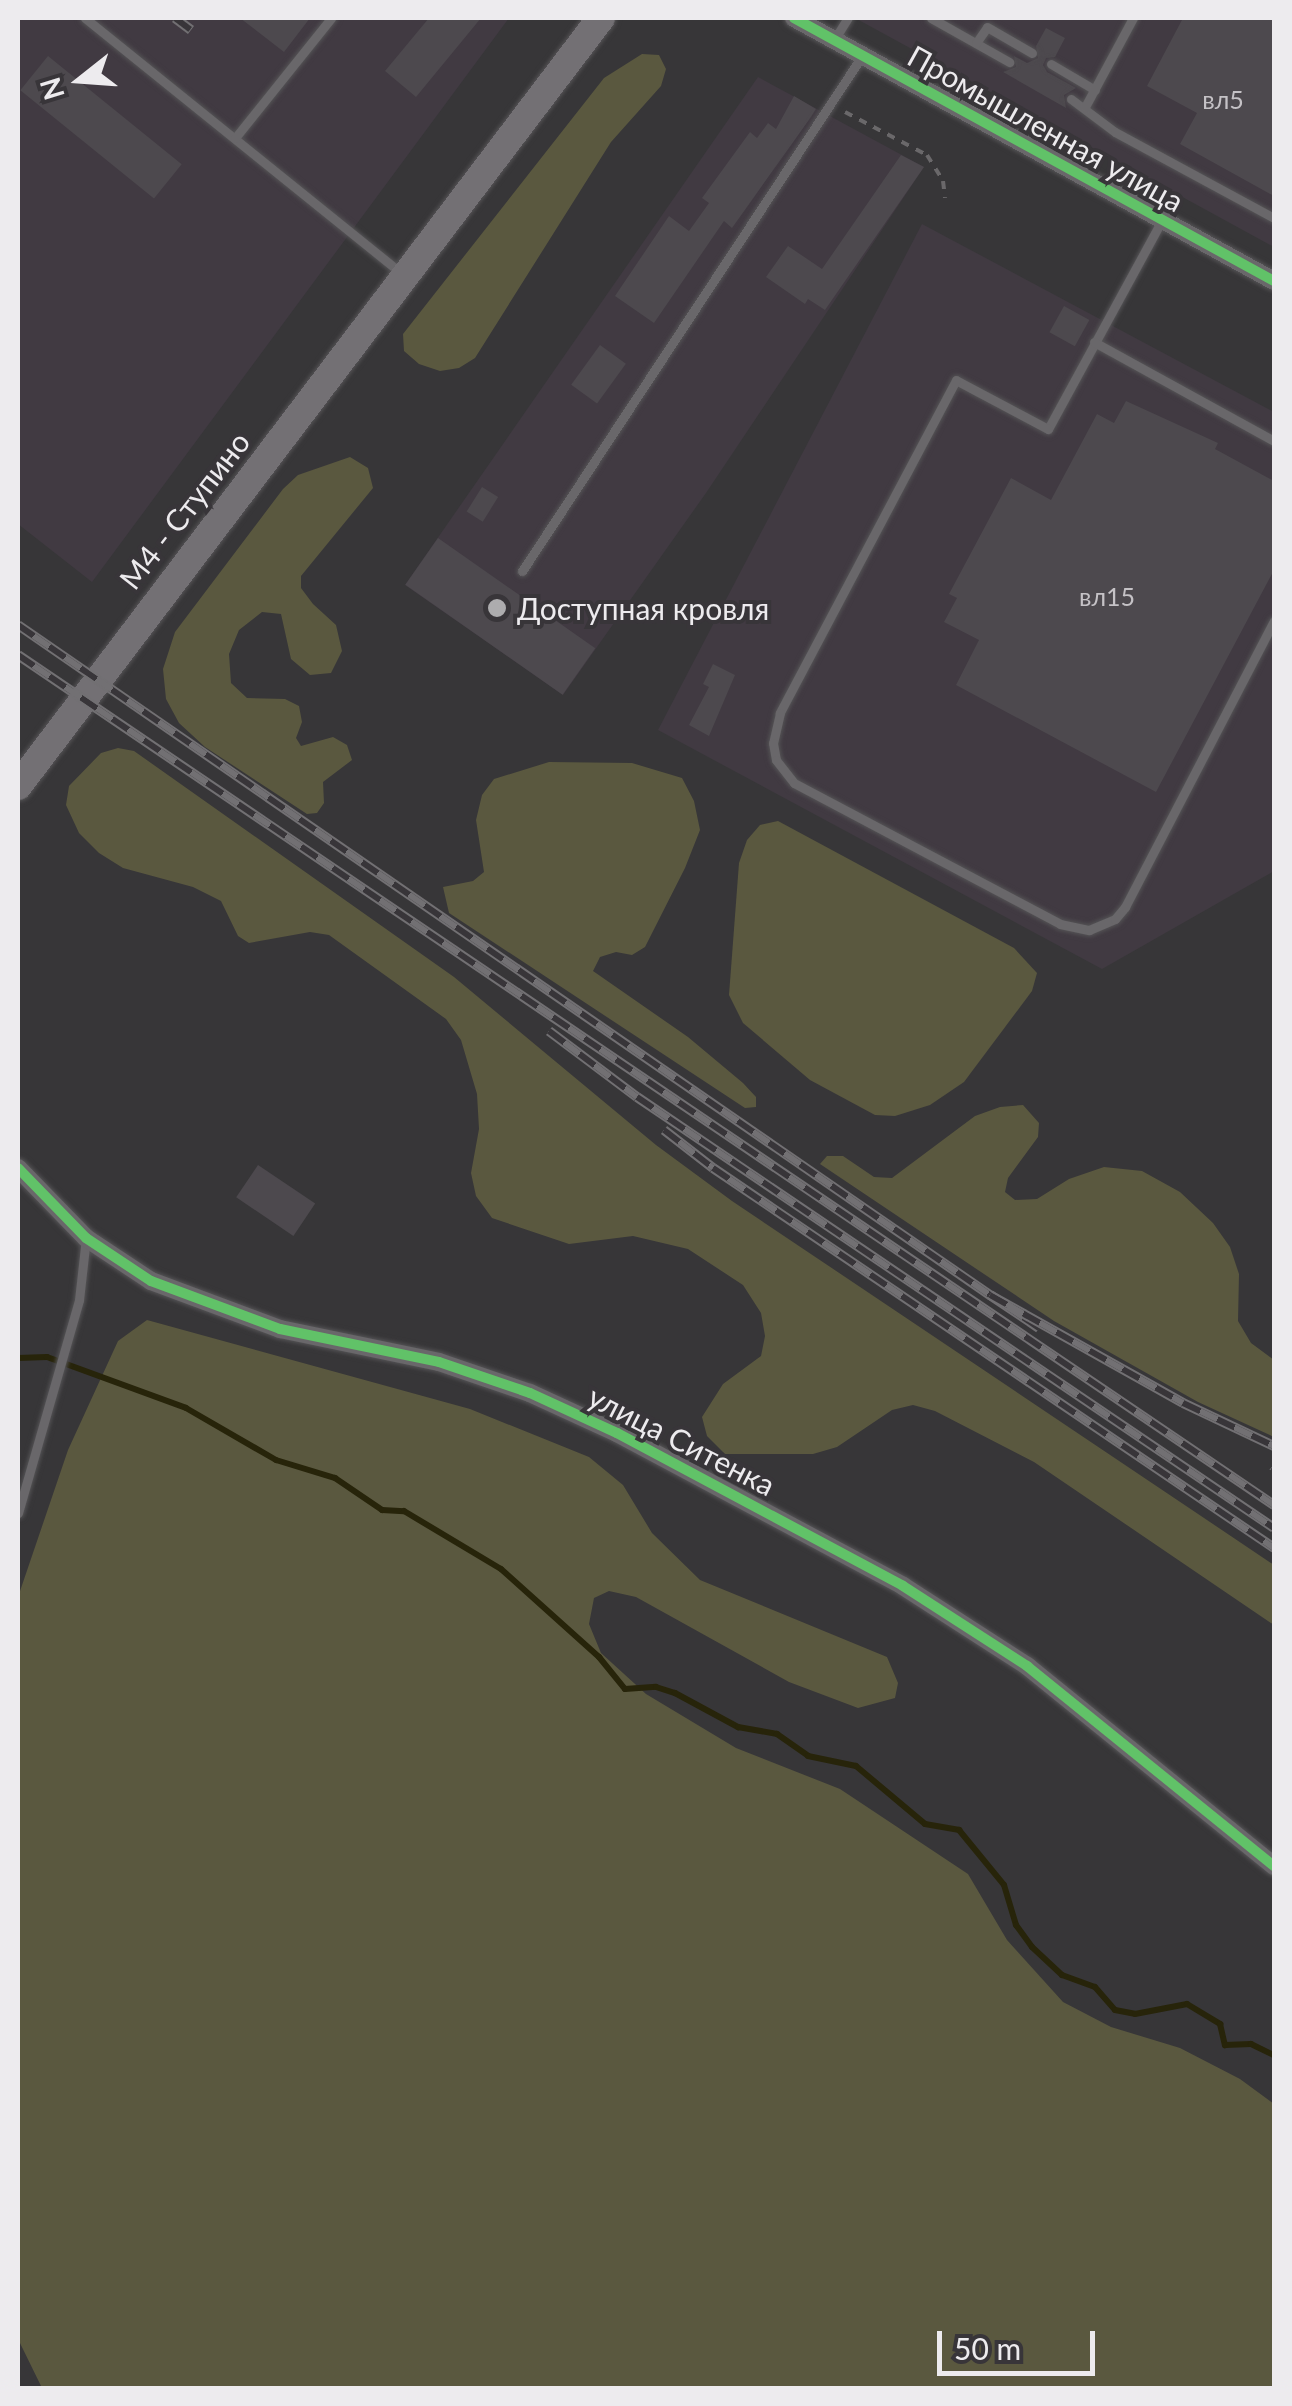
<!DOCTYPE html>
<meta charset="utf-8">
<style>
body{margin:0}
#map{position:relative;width:1292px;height:2406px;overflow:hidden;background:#373638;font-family:Lato,sans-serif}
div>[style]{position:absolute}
.built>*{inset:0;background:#413a42}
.forest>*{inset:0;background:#5a583f}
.stream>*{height:6px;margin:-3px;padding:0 3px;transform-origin:3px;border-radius:3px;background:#27240a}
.building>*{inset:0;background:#4d494e;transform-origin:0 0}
.path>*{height:4px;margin-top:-2px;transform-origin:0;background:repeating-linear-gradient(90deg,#6a686a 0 8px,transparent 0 16px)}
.roads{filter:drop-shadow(0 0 2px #545355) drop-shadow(0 0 2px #545355)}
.lane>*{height:9px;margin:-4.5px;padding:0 4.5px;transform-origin:4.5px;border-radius:4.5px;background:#69676a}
.street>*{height:18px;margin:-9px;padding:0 9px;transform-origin:9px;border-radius:9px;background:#69676a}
.primary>*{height:28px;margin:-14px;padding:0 14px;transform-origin:14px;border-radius:14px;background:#737074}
.rail>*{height:10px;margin-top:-5px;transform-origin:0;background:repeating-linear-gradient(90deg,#383539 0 19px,#727073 0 38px);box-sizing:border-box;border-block:2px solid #727073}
.cycleway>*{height:10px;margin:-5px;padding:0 5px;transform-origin:5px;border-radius:5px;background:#61c268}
.dots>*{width:28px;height:28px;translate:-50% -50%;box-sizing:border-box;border:5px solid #383539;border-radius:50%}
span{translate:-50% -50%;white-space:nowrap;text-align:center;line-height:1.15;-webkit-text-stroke:8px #383539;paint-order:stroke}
.number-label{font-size:25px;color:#c5c2c6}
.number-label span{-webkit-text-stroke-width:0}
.street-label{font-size:30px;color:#edebee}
.poi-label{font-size:30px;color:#edebee}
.left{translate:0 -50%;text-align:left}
.frame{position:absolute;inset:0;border:20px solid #edebee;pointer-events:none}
.north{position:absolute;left:30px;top:30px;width:100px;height:100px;-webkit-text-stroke:8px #383539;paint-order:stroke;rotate:253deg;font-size:28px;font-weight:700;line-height:40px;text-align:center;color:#edebee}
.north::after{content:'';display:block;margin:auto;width:35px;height:45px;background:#edebee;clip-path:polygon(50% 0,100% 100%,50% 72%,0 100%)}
.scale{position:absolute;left:937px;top:2331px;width:158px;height:45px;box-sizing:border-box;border:5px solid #edebee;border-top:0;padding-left:12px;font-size:30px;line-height:35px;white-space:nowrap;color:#edebee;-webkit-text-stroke:8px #383539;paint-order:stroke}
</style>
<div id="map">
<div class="built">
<div style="clip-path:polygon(18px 18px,509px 18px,92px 582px,18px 524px)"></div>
<div style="clip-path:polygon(855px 18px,1274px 18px,1274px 247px)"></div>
<div style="clip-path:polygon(758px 77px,924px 167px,706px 493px,563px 695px,405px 585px)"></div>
<div style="clip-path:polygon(922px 224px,1274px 412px,1274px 871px,1102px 969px,658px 730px)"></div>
</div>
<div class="forest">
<div style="clip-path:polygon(642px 54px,659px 55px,666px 69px,661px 86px,611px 142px,475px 358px,459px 368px,440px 371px,419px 364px,404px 351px,403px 334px,604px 78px)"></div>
<div style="clip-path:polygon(350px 457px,368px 468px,373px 488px,301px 576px,301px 588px,313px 604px,336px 625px,342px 651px,331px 673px,310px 675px,291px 659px,281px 614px,262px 612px,239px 630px,229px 654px,231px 683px,247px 698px,285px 699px,299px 706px,302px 722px,296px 738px,301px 746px,333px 737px,347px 745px,352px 760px,323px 782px,324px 803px,317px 813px,307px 814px,205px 747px,179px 723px,166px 699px,163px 669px,175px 632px,283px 489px,298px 475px)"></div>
<div style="clip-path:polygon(118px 748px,134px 751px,454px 977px,656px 1145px,732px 1201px,1274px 1565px,1274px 1625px,1034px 1462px,935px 1411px,913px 1405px,892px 1410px,837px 1447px,813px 1454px,725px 1454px,707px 1436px,702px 1417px,723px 1384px,761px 1356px,765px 1336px,761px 1313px,743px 1285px,688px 1249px,633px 1236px,569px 1244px,492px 1218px,476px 1196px,471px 1173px,479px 1129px,477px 1094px,461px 1040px,446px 1019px,329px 935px,310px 932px,249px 943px,238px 936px,221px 901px,193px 887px,123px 868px,99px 853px,79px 833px,66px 805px,69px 786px,101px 753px)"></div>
<div style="clip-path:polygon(549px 762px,632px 763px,682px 778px,694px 801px,700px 830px,685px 868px,645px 947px,632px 955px,616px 952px,600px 957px,593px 971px,688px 1037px,743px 1083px,756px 1097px,756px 1107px,745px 1108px,449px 913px,443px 887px,473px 881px,484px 872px,476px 820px,482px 795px,494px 779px)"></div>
<div style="clip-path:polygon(778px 821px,1014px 948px,1037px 973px,1032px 991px,964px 1082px,930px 1105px,895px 1116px,875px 1115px,810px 1080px,743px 1023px,729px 995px,739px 863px,747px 840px,760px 825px)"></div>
<div style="clip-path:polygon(1023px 1105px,1039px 1123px,1038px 1137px,1008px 1178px,1005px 1192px,1015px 1200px,1037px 1199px,1069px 1179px,1104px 1167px,1142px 1171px,1180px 1192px,1213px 1223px,1230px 1247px,1239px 1274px,1238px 1321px,1251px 1343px,1274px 1360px,1274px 1437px,1198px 1402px,1054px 1321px,820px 1164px,827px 1156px,843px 1156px,874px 1177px,892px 1178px,975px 1116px,1000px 1107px)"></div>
<div style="clip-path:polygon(147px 1320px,470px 1409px,589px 1457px,623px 1485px,652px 1533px,700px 1580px,887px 1657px,898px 1683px,895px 1698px,858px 1708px,789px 1682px,636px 1597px,609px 1591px,594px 1598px,589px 1624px,601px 1653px,646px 1694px,736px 1748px,840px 1789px,968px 1874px,1007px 1940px,1063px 2002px,1111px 2027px,1180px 2048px,1240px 2079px,1274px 2104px,1274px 2388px,42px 2388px,18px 2339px,18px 1597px,68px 1450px,118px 1341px)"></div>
</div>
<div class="stream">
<div style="left:18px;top:1358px;width:29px;rotate:-2deg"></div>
<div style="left:47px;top:1357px;width:148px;rotate:20.1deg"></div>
<div style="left:186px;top:1408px;width:104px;rotate:30deg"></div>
<div style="left:276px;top:1460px;width:62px;rotate:17deg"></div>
<div style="left:335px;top:1478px;width:57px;rotate:34.2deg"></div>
<div style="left:382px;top:1510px;width:22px;rotate:3deg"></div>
<div style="left:404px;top:1511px;width:113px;rotate:30.9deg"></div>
<div style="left:501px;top:1569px;width:132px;rotate:41.9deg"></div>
<div style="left:599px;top:1657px;width:41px;rotate:50.9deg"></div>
<div style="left:625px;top:1689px;width:31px;rotate:-4deg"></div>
<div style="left:656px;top:1687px;width:20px;rotate:18deg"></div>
<div style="left:675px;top:1693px;width:72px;rotate:28.4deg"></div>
<div style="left:738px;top:1727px;width:40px;rotate:10deg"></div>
<div style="left:777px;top:1734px;width:38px;rotate:35deg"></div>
<div style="left:808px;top:1756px;width:49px;rotate:11.8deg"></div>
<div style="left:856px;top:1766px;width:90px;rotate:40deg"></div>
<div style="left:925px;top:1824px;width:35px;rotate:10deg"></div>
<div style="left:959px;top:1830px;width:71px;rotate:50.7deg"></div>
<div style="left:1004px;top:1885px;width:42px;rotate:73.3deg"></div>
<div style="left:1016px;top:1925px;width:27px;rotate:54deg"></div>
<div style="left:1032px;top:1947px;width:41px;rotate:43deg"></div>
<div style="left:1062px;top:1975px;width:35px;rotate:20deg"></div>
<div style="left:1095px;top:1987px;width:30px;rotate:49deg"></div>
<div style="left:1115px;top:2010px;width:20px;rotate:11deg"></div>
<div style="left:1135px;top:2014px;width:53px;rotate:-10.9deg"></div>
<div style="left:1187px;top:2004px;width:39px;rotate:31deg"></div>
<div style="left:1220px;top:2024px;width:22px;rotate:77deg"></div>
<div style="left:1225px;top:2045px;width:26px;rotate:-2deg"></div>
<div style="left:1251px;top:2044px;width:25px;rotate:26deg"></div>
</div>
<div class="building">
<div style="clip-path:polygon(240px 18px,310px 18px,284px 52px)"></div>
<div style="clip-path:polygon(429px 18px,481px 18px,416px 97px,385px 71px)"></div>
<div style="clip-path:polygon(1183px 18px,1274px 18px,1274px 196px,1180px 144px,1197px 113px,1147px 86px)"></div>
<div style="clip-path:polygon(1046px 28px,1065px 38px,1055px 57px,1046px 58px,1043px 65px,1047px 72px,1076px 88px,1064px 95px,1066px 108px,1003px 72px,1016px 67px,1014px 56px,1027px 63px,1038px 58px,1036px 46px)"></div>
<div style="left:48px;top:56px;width:172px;height:44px;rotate:39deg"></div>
<div style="clip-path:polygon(794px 96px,816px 109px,811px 117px,732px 228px,724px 221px,654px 323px,615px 296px,669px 216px,689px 231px,709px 203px,702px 198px,750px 132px,757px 138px,768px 123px,776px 129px)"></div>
<div style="clip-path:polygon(901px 155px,924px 167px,825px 310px,808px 299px,805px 304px,766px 277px,788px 246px,822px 269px)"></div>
<div style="left:1064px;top:306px;width:29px;height:30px;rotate:29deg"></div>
<div style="left:600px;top:345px;width:32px;height:49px;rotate:36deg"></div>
<div style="clip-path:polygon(1126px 401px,1218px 443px,1215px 449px,1274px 481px,1274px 570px,1156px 792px,956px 685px,979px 640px,944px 622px,957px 598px,949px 594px,1011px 478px,1051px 500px,1097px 414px,1114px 423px)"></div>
<div style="left:482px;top:487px;width:19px;height:29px;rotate:32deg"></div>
<div style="left:438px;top:538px;width:192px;height:57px;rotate:35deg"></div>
<div style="clip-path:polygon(713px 664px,735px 675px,709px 736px,689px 725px,709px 687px,703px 684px)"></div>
<div style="left:258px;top:1165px;width:69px;height:39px;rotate:34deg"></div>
</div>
<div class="path">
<div style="left:845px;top:112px;width:93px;rotate:27.7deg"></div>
<div style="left:927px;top:155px;width:31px;rotate:58deg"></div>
<div style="left:943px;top:181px;width:17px;rotate:83deg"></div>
</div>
<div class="roads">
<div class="lane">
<div style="left:85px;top:18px;width:405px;rotate:38.9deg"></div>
<div style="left:931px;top:18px;width:90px;rotate:29.4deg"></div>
<div style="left:834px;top:40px;width:26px;rotate:-58deg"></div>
<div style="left:976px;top:43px;width:19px;rotate:-55deg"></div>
<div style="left:987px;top:27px;width:52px;rotate:30deg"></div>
<div style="left:1051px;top:64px;width:51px;rotate:30.6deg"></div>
<div style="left:1071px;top:99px;width:55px;rotate:36.9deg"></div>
<div style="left:1115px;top:132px;width:181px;rotate:28.4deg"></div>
<div style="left:1085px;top:107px;width:101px;rotate:-61.7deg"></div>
<div style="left:235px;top:138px;width:154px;rotate:-51.3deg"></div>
<div style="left:1162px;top:220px;width:238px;rotate:118.6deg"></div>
<div style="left:1048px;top:429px;width:104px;rotate:-152deg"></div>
<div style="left:956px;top:380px;width:377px;rotate:117.9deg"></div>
<div style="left:780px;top:713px;width:31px;rotate:103deg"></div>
<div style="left:773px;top:743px;width:17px;rotate:80deg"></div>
<div style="left:776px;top:760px;width:29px;rotate:52deg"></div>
<div style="left:794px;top:783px;width:301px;rotate:27.9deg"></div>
<div style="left:1060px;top:924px;width:30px;rotate:12deg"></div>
<div style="left:1089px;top:930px;width:28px;rotate:-23deg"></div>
<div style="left:1115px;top:919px;width:16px;rotate:-50deg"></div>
<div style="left:1125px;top:907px;width:322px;rotate:-62.5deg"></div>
<div style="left:1094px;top:342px;width:205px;rotate:28.8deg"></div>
<div style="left:522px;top:571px;width:617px;rotate:-56.57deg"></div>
<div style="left:18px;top:1513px;width:222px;rotate:-74deg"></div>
<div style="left:79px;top:1300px;width:62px;rotate:-83.6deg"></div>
</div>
<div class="street">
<div style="left:794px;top:18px;width:547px;rotate:28.72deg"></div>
<div style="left:18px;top:1168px;width:98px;rotate:45.8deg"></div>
<div style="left:86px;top:1238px;width:78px;rotate:33.5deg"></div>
<div style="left:151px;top:1281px;width:138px;rotate:20.4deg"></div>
<div style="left:280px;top:1329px;width:162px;rotate:11.7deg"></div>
<div style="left:439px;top:1362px;width:96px;rotate:18.8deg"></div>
<div style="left:530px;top:1393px;width:96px;rotate:24.7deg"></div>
<div style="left:617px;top:1433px;width:324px;rotate:28.1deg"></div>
<div style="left:903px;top:1586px;width:148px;rotate:32.8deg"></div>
<div style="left:1027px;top:1666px;width:318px;rotate:39deg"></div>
</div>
<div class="primary">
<div style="left:18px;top:786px;width:964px;rotate:-52.8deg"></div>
</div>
</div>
<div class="rail">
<div style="left:175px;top:18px;width:20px;rotate:37deg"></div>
<div style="left:18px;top:625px;width:1181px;rotate:34.58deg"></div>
<div style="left:18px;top:655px;width:1517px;rotate:34.09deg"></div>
<div style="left:549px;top:1031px;width:110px;rotate:36.9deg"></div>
<div style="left:637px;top:1097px;width:769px;rotate:34.08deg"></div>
<div style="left:664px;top:1130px;width:62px;rotate:37.8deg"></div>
<div style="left:713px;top:1168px;width:678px;rotate:34.11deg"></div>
<div style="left:1039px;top:1328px;width:59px;rotate:-146deg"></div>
<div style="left:990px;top:1295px;width:221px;rotate:29.2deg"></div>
<div style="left:1183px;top:1403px;width:101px;rotate:25.3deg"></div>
<div style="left:1273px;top:1466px;width:1px;rotate:45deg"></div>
</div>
<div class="cycleway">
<div style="left:794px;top:18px;width:547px;rotate:28.72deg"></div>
<div style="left:18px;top:1168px;width:98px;rotate:45.8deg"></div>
<div style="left:86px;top:1238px;width:78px;rotate:33.5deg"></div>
<div style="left:151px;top:1281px;width:138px;rotate:20.4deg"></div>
<div style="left:280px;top:1329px;width:162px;rotate:11.7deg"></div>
<div style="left:439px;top:1362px;width:96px;rotate:18.8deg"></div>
<div style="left:530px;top:1393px;width:96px;rotate:24.7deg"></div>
<div style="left:617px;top:1433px;width:324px;rotate:28.1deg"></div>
<div style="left:903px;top:1586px;width:148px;rotate:32.8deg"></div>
<div style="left:1027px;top:1666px;width:318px;rotate:39deg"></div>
</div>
<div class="dots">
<div style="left:497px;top:608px;background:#adacae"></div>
</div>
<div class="number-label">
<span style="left:1223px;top:99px">вл5</span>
<span style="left:1107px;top:596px">вл15</span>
</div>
<div class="street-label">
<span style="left:1046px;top:128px;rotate:29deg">Промышленная улица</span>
<span style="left:184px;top:510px;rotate:-52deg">М4 - Ступино</span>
<span style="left:682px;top:1440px;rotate:27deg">улица Ситенка</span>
</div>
<div class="poi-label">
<span class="left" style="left:517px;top:608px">Доступная кровля</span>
</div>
<div class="frame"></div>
<div class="north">N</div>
<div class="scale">50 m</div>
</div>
